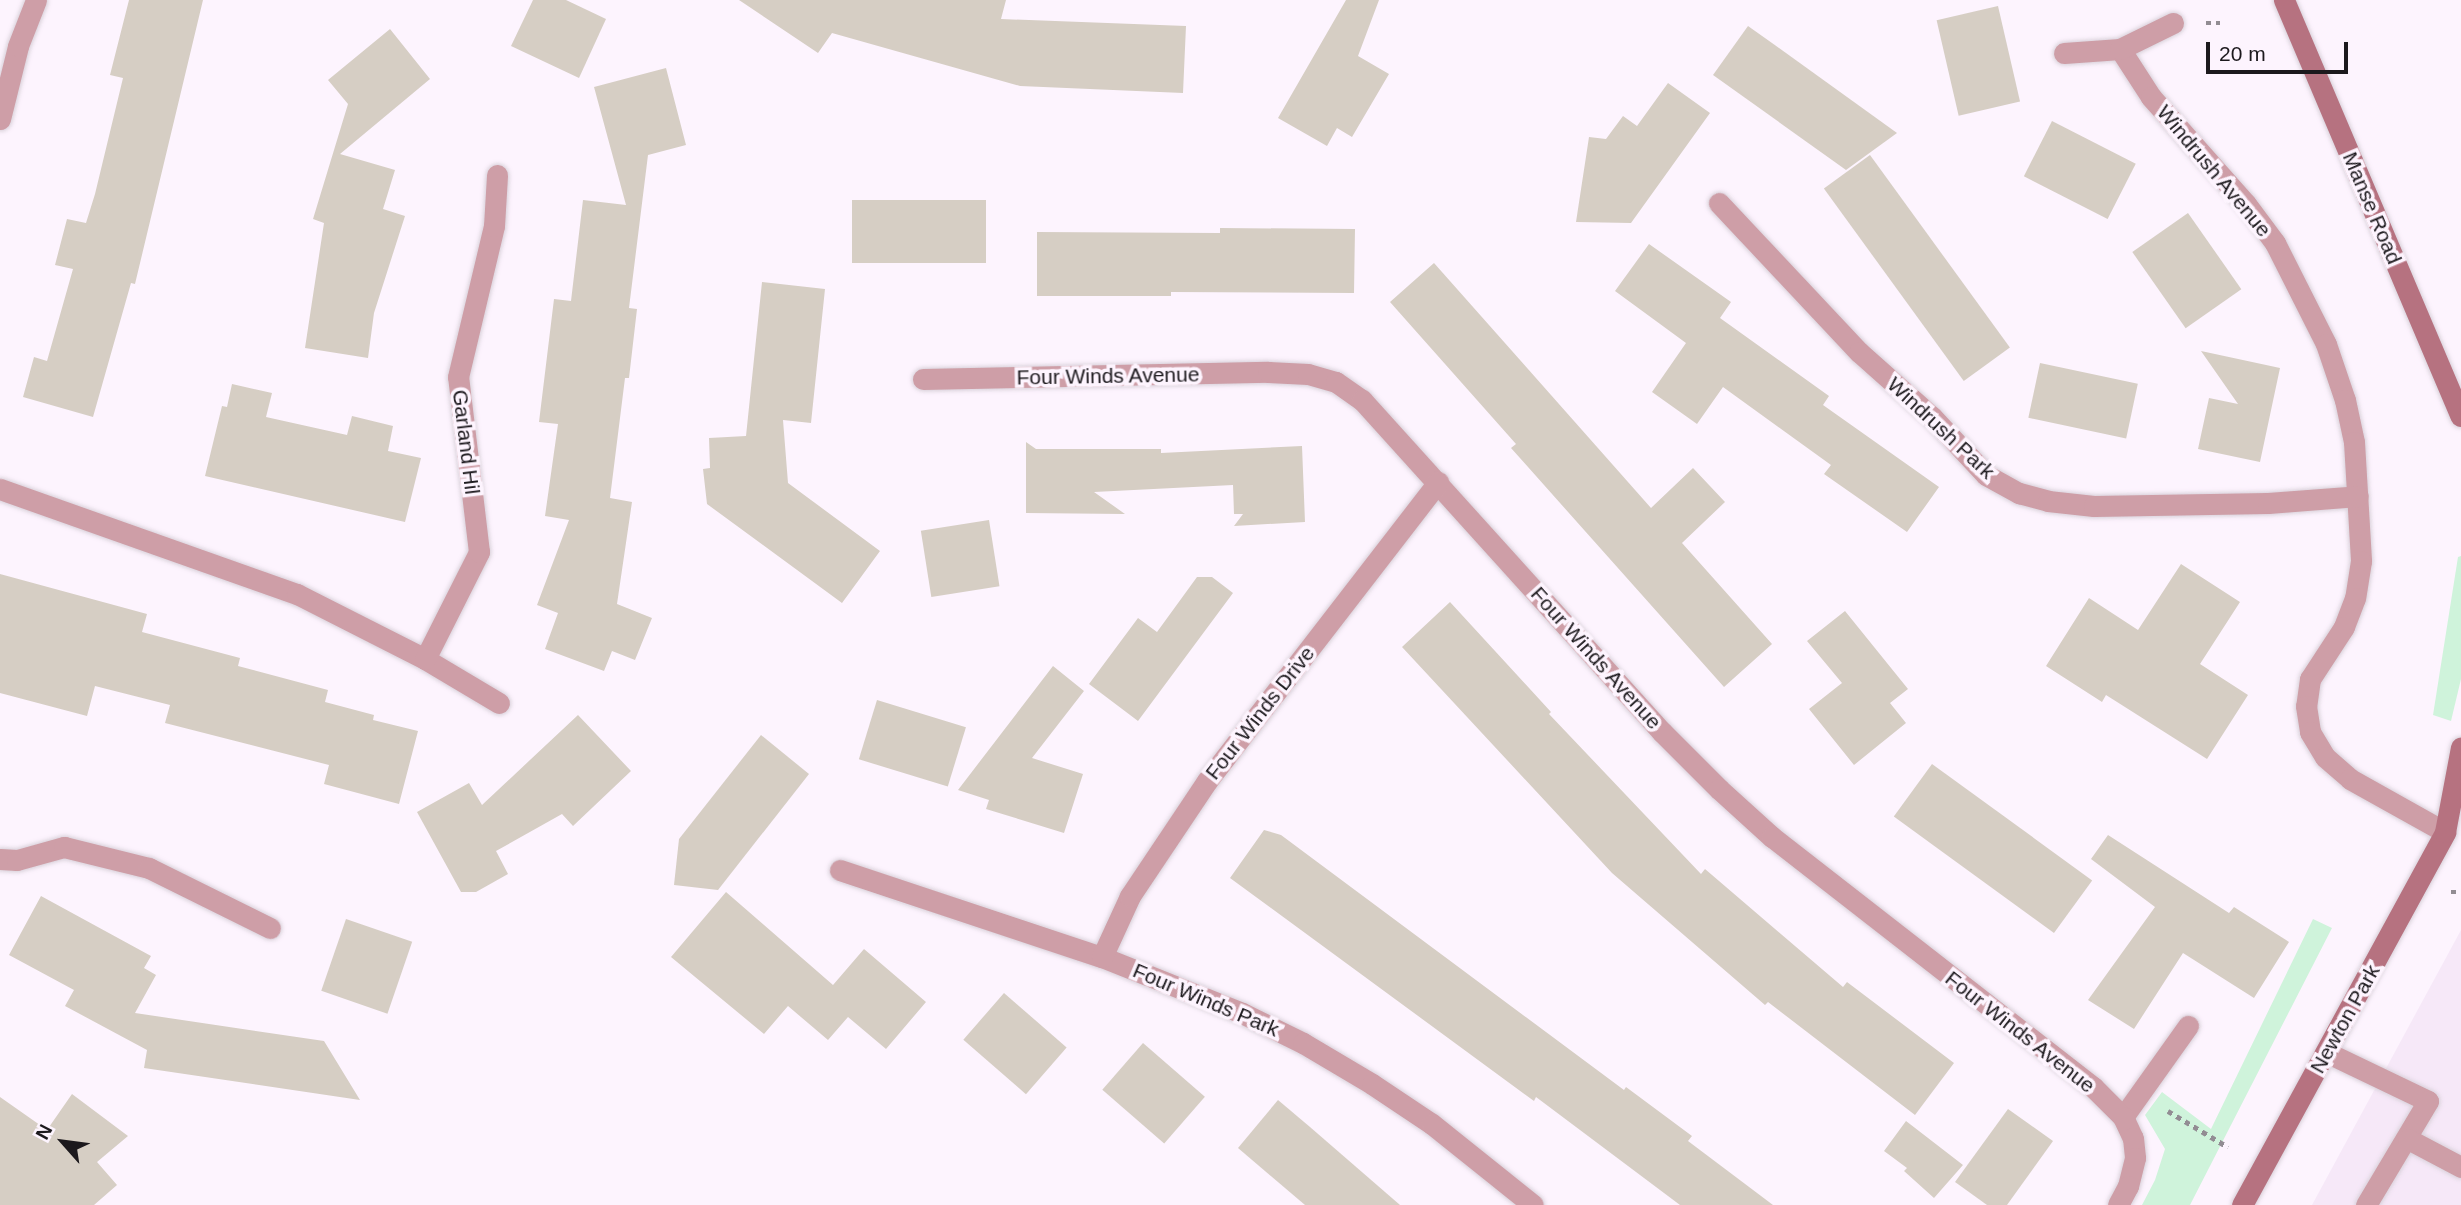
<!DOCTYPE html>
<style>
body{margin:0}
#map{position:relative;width:2461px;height:1205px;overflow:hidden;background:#fdf4fe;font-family:Helvetica,sans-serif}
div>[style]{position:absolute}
.built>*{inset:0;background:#f6e8f8}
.green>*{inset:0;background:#cff3db}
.building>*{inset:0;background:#d6cec4;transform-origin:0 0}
.path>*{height:4.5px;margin-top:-2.25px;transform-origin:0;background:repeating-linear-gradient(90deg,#928c93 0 5px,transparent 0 10px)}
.roads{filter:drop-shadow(0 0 2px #d9d1da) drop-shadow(0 0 2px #d9d1da)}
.lane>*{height:21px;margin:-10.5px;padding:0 10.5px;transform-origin:10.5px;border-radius:10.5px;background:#ce9ea7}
.street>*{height:21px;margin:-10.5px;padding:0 10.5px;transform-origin:10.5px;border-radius:10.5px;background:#ce9ea7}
.secondary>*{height:21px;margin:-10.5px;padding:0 10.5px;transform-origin:10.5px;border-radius:10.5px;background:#b67280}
span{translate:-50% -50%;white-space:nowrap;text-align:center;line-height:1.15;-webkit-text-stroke:7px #fdf4fe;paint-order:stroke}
.street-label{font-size:21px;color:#1c191d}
.north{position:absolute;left:28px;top:1107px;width:70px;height:70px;-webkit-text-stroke:5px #fdf4fe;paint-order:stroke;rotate:298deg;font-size:19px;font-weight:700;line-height:28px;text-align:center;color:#1c191d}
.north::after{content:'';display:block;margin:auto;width:24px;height:32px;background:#1c191d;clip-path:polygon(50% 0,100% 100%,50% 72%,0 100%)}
.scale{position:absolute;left:2206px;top:42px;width:142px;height:32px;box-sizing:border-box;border:4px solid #1c191d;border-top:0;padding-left:9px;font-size:21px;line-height:24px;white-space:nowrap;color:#1c191d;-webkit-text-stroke:5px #fdf4fe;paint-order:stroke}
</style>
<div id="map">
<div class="built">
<div style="clip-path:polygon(2461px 930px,2461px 1205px,2312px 1205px)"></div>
</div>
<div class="green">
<div style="clip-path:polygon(2461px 556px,2461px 679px,2451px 721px,2433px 715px,2458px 557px)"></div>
<div style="clip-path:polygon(2313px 919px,2332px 928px,2190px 1205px,2142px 1205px,2155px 1180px,2165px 1149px,2145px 1115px,2162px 1092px,2211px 1129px)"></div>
</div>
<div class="building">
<div style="clip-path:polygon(129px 0,203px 0,135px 284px,131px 283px,93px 417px,23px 397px,34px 357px,47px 361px,73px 269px,55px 265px,67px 219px,86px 223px,95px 194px,123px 78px,110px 75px)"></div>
<div style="clip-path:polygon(533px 0,566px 0,606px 19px,579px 78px,511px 46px)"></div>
<div style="clip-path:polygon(739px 0,1006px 0,1001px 19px,1186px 26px,1183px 93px,1020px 86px,832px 33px,818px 53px)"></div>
<div style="clip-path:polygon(1346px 0,1379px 0,1358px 56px,1389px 74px,1352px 137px,1337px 128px,1327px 146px,1278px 118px)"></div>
<div style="left:1998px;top:6px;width:98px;height:63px;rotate:77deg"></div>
<div style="clip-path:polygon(1748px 26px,1772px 43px,1897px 133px,1846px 170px,1713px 75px)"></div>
<div style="clip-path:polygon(390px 29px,430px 79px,340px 154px,395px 170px,383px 209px,405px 216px,374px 313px,368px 358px,305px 348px,324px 223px,313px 219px,348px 104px,328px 80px)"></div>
<div style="clip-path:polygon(666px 68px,686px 145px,648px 155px,629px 308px,637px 309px,629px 378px,625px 378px,610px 498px,632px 502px,617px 604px,652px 618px,635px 660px,612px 651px,604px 671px,545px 649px,558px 613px,537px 605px,569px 520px,545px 516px,558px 424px,539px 422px,554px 299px,571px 301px,583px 200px,626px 205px,594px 87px)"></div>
<div style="clip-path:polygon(1668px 83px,1710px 113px,1631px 223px,1576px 222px,1589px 137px,1606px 139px,1623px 116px,1637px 126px)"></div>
<div style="left:2052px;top:121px;width:94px;height:62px;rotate:27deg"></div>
<div style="left:1870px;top:155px;width:238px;height:57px;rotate:54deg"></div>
<div style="left:852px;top:200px;width:134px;height:63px"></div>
<div style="left:2188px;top:213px;width:93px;height:68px;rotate:55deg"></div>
<div style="clip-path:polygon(1220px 228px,1355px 229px,1354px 293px,1171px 292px,1171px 296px,1037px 296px,1037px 232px,1220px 233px)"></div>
<div style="clip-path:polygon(1649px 244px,1731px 302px,1720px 318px,1829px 396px,1823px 405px,1939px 487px,1907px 532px,1824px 474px,1831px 465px,1723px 387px,1697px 424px,1652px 392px,1686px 343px,1615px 291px)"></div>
<div style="clip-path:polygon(1434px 263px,1651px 508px,1693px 468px,1725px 502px,1682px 543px,1772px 644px,1724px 687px,1511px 448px,1516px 444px,1390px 302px)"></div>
<div style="clip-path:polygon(762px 282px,825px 289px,811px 423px,783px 420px,788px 483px,880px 551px,842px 603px,707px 504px,703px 469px,710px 468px,709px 438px,746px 436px)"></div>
<div style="clip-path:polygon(2201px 351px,2280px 368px,2260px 462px,2198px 449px,2209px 398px,2238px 404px)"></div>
<div style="left:2040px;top:363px;width:100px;height:56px;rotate:12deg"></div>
<div style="clip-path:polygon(232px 384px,272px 393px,266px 417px,347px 435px,352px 416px,393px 426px,388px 451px,421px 458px,405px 522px,205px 476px,222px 406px,227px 407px)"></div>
<div style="clip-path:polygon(1026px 442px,1036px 449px,1161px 449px,1161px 453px,1302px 446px,1305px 522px,1234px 526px,1243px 514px,1234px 514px,1233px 485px,1094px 492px,1125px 514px,1026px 513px)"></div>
<div style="left:989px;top:520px;width:67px;height:69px;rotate:81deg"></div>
<div style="clip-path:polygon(2181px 564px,2240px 602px,2200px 664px,2248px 695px,2207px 759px,2106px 695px,2102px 702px,2046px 666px,2089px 598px,2138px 630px)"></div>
<div style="clip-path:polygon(0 574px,147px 614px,142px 632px,240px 658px,238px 666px,328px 690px,325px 702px,374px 715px,373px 720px,418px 731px,399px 804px,324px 784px,329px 765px,165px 723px,170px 705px,95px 686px,87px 716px,0 693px)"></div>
<div style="clip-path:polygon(1197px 577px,1212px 577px,1233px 593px,1138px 721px,1089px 684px,1138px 618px,1157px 632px)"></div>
<div style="clip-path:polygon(1450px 602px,1551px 712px,1549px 714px,1701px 874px,1705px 869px,1843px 987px,1847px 982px,1954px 1063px,1915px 1115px,1768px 1002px,1765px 1005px,1612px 873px,1402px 647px)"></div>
<div style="clip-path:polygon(1845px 611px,1908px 689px,1890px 703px,1906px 723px,1854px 765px,1809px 709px,1842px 683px,1807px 641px)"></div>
<div style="clip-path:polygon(1053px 666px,1084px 691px,1032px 758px,1083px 774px,1064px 833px,986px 809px,989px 800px,958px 790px)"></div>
<div style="left:877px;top:700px;width:93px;height:62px;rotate:17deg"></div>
<div style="clip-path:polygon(578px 715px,631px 771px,573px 826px,562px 814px,496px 851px,508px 874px,476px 892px,461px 892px,417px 812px,469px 783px,482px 805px)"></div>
<div style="clip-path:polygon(761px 735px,809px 774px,718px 890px,674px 885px,679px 839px)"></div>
<div style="left:1932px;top:764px;width:198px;height:65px;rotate:36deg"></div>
<div style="clip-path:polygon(1264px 830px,1281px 835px,1624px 1090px,1626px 1087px,1692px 1136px,1688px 1141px,1773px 1205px,1680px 1205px,1536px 1097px,1534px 1101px,1230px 878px)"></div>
<div style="clip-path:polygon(2108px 835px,2229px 913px,2234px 907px,2289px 942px,2254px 998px,2183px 953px,2134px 1029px,2088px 1000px,2155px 907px,2091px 859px)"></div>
<div style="clip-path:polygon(726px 892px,833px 985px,864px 949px,926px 1002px,886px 1049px,848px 1017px,828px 1040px,788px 1006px,764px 1034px,671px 957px)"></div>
<div style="clip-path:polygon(41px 896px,151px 956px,144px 968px,156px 975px,135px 1013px,324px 1041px,360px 1100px,144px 1068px,147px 1050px,65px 1006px,74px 990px,9px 955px)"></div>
<div style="left:346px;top:919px;width:70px;height:76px;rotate:19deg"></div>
<div style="left:1004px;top:993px;width:83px;height:62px;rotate:41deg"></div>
<div style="left:1143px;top:1043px;width:82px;height:62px;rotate:41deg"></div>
<div style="clip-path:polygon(72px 1094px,128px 1136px,97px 1162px,117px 1185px,94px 1205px,0 1205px,0 1097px,47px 1130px)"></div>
<div style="clip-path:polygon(1278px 1100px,1310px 1127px,1400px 1205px,1305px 1205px,1238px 1148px)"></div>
<div style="clip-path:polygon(2008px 1109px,2053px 1141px,2007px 1205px,1987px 1205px,1955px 1182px)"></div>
<div style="clip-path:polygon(1906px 1121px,1963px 1165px,1934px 1198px,1904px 1171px,1907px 1168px,1884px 1151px)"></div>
</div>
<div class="path">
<div style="left:2206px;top:23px;width:14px"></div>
<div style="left:2451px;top:892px;width:10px"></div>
<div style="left:2168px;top:1111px;width:70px;rotate:31deg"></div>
</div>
<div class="roads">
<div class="lane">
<div style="left:2328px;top:1053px;width:111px;rotate:25.6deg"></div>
<div style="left:2428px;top:1101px;width:121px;rotate:120.8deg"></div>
<div style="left:2123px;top:1117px;width:112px;rotate:-54.5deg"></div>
<div style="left:2408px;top:1139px;width:60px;rotate:27.8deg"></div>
</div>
<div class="street">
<div style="left:2120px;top:49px;width:57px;rotate:57.1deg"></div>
<div style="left:2151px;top:97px;width:143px;rotate:48.4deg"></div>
<div style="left:2246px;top:204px;width:49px;rotate:53.4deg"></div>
<div style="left:2275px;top:243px;width:113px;rotate:63.2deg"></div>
<div style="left:2326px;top:344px;width:59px;rotate:71.3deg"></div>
<div style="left:2345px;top:400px;width:43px;rotate:77.9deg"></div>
<div style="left:2354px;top:442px;width:119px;rotate:86.6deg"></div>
<div style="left:2361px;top:561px;width:37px;rotate:99deg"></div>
<div style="left:2355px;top:598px;width:31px;rotate:111deg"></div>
<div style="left:2344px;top:627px;width:62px;rotate:123.2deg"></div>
<div style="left:2310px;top:679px;width:27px;rotate:98deg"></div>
<div style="left:2306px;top:706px;width:26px;rotate:81deg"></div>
<div style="left:2310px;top:732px;width:29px;rotate:59deg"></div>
<div style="left:2325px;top:757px;width:33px;rotate:41deg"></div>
<div style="left:2350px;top:779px;width:109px;rotate:29.2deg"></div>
<div style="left:2064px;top:53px;width:56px;rotate:-4.1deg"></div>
<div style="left:2120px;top:49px;width:59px;rotate:-26.1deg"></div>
<div style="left:0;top:119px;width:75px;rotate:-76.1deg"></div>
<div style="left:18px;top:46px;width:49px;rotate:-68.6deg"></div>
<div style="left:1719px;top:203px;width:204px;rotate:46.8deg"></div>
<div style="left:1859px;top:352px;width:98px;rotate:41.7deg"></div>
<div style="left:1932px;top:417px;width:79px;rotate:47deg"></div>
<div style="left:1986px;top:475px;width:38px;rotate:29deg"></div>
<div style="left:2019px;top:493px;width:30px;rotate:15deg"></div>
<div style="left:2048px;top:501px;width:46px;rotate:6.2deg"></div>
<div style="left:2094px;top:506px;width:174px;rotate:-1deg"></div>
<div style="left:2268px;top:503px;width:90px;rotate:-4.4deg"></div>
<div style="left:923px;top:379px;width:345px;rotate:-1.2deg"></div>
<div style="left:1268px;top:372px;width:40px;rotate:2.9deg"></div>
<div style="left:1308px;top:374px;width:29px;rotate:16deg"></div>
<div style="left:1336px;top:382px;width:32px;rotate:35deg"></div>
<div style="left:1362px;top:400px;width:447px;rotate:47.9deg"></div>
<div style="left:1662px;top:732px;width:81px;rotate:45deg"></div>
<div style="left:1719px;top:789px;width:72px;rotate:42.2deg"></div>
<div style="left:1772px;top:837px;width:407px;rotate:37.9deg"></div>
<div style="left:2093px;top:1087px;width:42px;rotate:45deg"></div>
<div style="left:2123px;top:1117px;width:23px;rotate:65deg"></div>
<div style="left:2133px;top:1138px;width:20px;rotate:84deg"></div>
<div style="left:2135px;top:1158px;width:29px;rotate:104deg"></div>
<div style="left:2128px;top:1186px;width:21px;rotate:118deg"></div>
<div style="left:0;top:489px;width:315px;rotate:19.5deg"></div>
<div style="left:297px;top:594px;width:144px;rotate:26.9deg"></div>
<div style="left:425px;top:659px;width:86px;rotate:30.7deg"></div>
<div style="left:425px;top:659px;width:120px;rotate:-63.2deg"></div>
<div style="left:479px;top:552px;width:176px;rotate:-96.8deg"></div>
<div style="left:458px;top:377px;width:155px;rotate:-76.6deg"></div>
<div style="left:494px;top:226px;width:51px;rotate:-86.6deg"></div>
<div style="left:0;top:859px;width:17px;rotate:3deg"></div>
<div style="left:17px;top:860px;width:49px;rotate:-15.5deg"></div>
<div style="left:64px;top:847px;width:88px;rotate:13.9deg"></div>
<div style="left:149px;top:868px;width:135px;rotate:26.4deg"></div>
<div style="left:840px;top:870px;width:276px;rotate:18.4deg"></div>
<div style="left:1102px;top:957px;width:151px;rotate:21.8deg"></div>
<div style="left:1242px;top:1013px;width:68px;rotate:26.2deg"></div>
<div style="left:1303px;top:1043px;width:80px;rotate:30.7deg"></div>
<div style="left:1372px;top:1084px;width:72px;rotate:33.7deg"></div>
<div style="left:1432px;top:1124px;width:129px;rotate:38.7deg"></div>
<div style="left:1102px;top:957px;width:67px;rotate:-65.3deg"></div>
<div style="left:1130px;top:896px;width:138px;rotate:-56.2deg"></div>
<div style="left:1207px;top:781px;width:378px;rotate:-52.3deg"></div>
</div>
<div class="secondary">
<div style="left:2284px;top:0;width:452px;rotate:67deg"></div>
<div style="left:2242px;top:1205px;width:425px;rotate:-61.4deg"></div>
<div style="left:2445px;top:832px;width:86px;rotate:-79.3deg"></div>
</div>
</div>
<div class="street-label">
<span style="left:2214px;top:171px;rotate:50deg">Windrush Avenue</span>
<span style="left:2372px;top:208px;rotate:67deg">Manse Road</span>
<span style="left:1108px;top:376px;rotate:-1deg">Four Winds Avenue</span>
<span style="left:1941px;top:428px;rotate:43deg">Windrush Park</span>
<span style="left:466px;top:442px;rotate:83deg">Garland Hil</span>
<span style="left:1596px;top:658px;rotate:48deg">Four Winds Avenue</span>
<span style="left:1260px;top:713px;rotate:-52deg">Four Winds Drive</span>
<span style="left:1206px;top:1000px;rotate:23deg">Four Winds Park</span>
<span style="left:2345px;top:1019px;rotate:-61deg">Newton Park</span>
<span style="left:2020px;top:1032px;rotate:38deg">Four Winds Avenue</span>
</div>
<div class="north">N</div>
<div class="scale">20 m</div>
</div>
